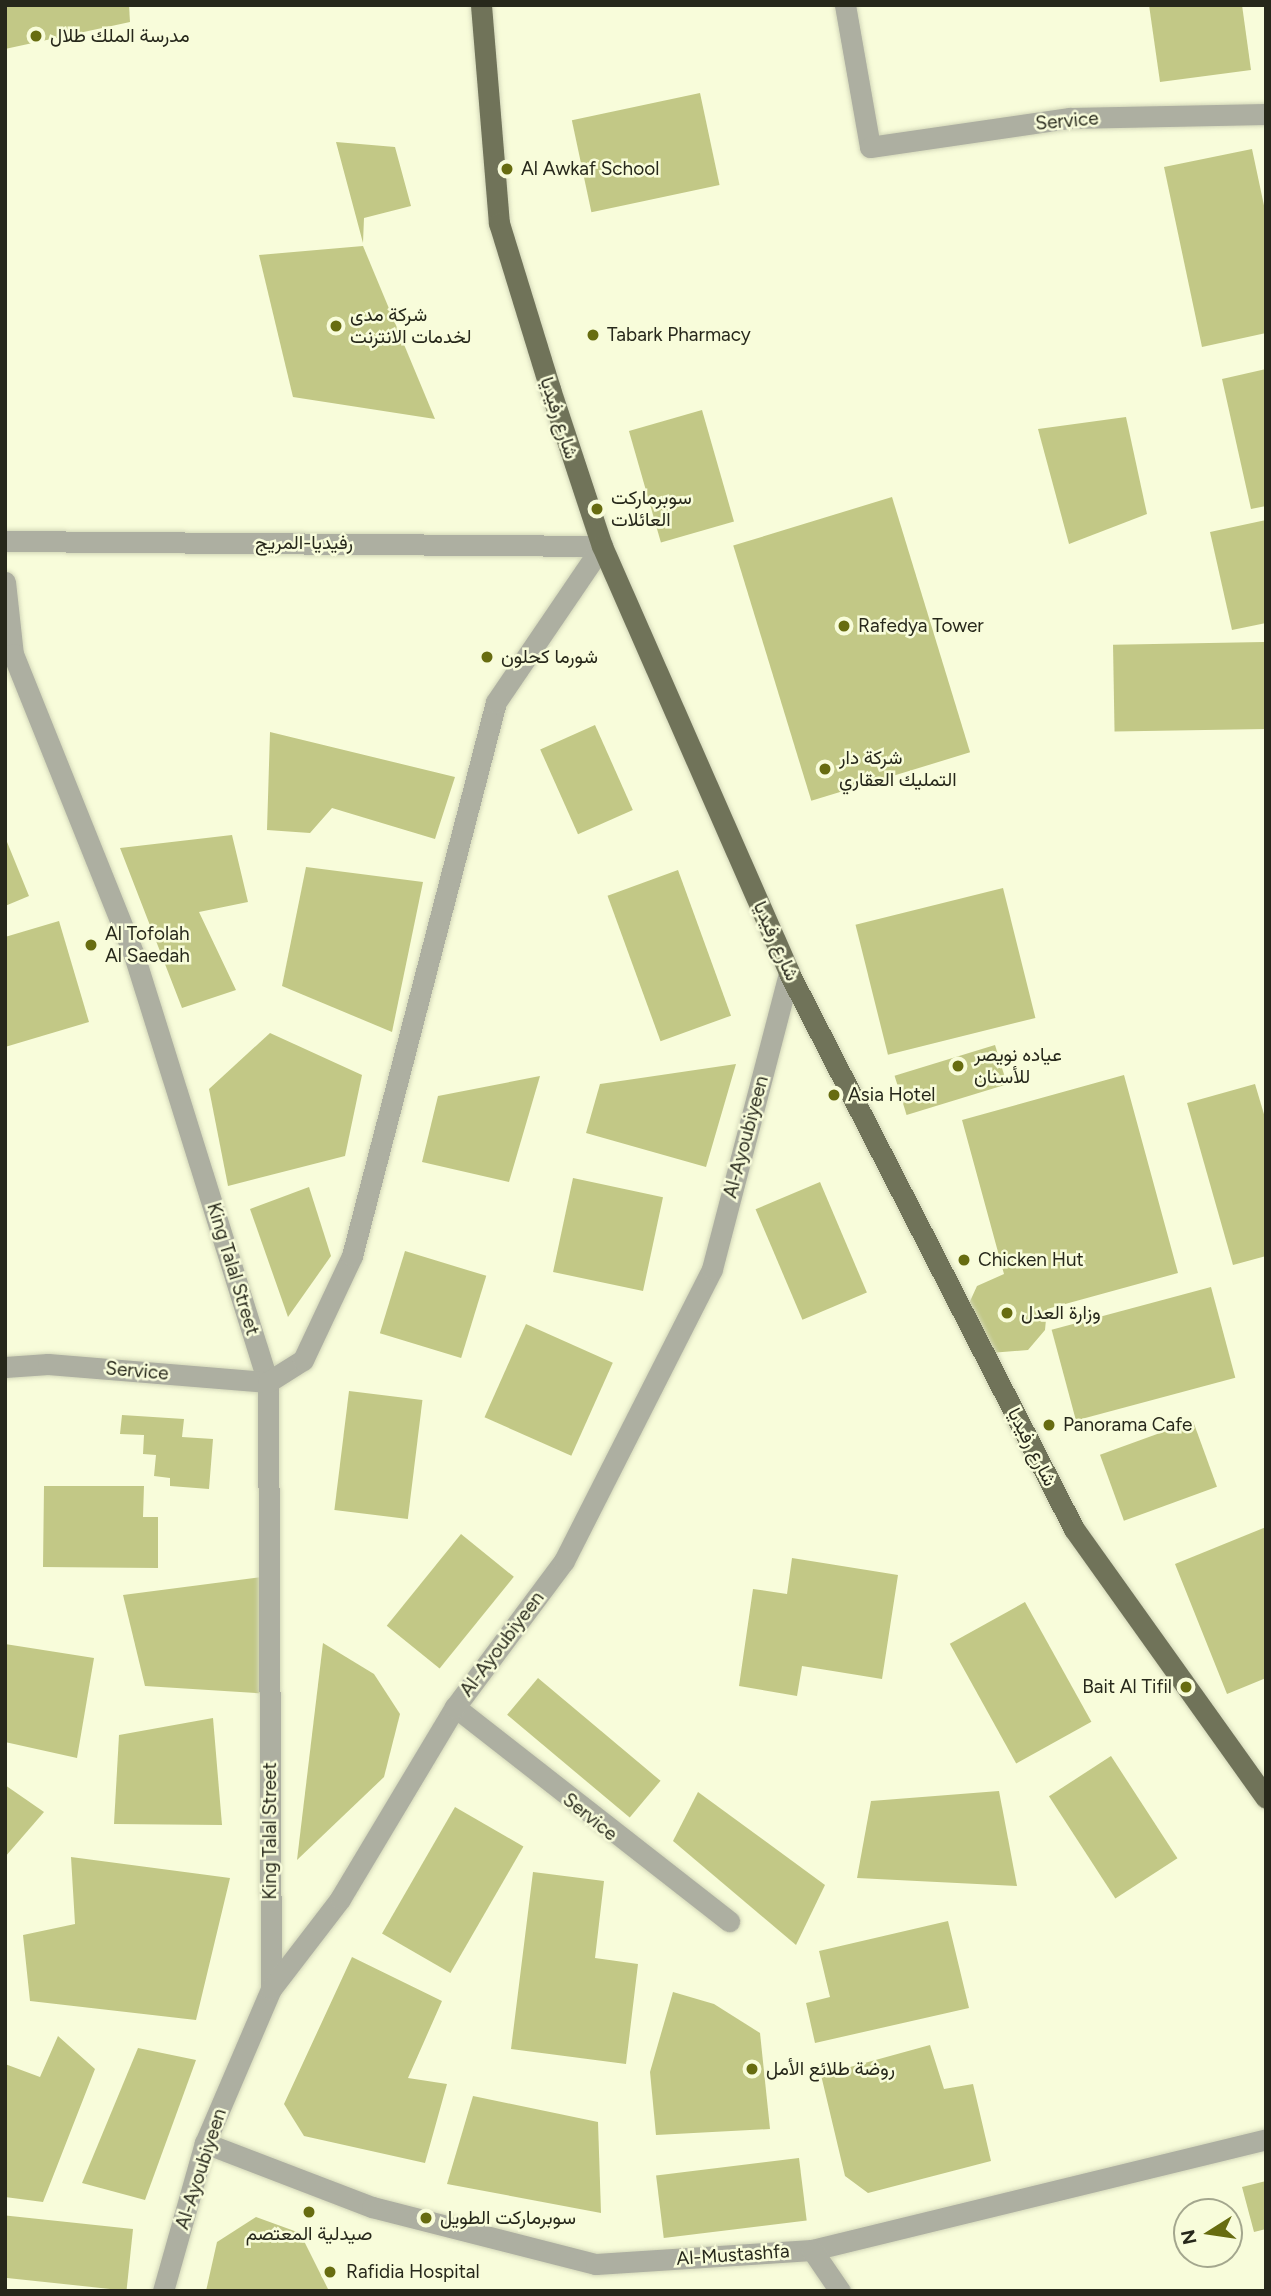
<!DOCTYPE html>
<meta charset="utf-8">
<style>
body{margin:0}
#map{position:relative;width:1271px;height:2296px;overflow:hidden;background:#f8fcda;font-family:Figtree,Vazirmatn,sans-serif}
div>[style]{position:absolute}
.building>*{inset:0;background:#c2c886;transform-origin:0 0}
.roads{filter:drop-shadow(0 0 2px #d2d6b8) drop-shadow(0 0 2px #d2d6b8)}
.minor>*{height:21px;margin:-10.5px;padding:0 10.5px;transform-origin:10.5px;border-radius:10.5px;background:#adafa1}
.major>*{height:21px;margin:-10.5px;padding:0 10.5px;transform-origin:10.5px;border-radius:10.5px;background:#707359}
.dots>*{width:19px;height:19px;translate:-50% -50%;box-sizing:border-box;border:4px solid #f8fcda;border-radius:50%}
span{translate:-50% -50%;white-space:nowrap;text-align:center;line-height:1.15;-webkit-text-stroke:5px #f8fcda;paint-order:stroke}
.poi-label{font-size:19px;color:#27281b}
.left{translate:0 -50%;text-align:left}
.right{translate:-100% -50%;text-align:right}
.street-label{font-size:19px;color:#27281b}
.frame{position:absolute;inset:0;border:7px solid #27281b;pointer-events:none}
.north{position:absolute;left:1173px;top:2198px;width:70px;height:70px;box-sizing:border-box;background:#f8fcda;border:2px solid #a4a78e;border-radius:50%;rotate:258deg;font-size:19px;font-weight:700;line-height:28px;text-align:center;color:#27281b}
.north::after{content:'';display:block;margin:auto;width:24px;height:32px;background:#676c10;clip-path:polygon(50% 0,100% 100%,50% 72%,0 100%)}
</style>
<div id="map">
<div class="building">
<div style="clip-path:polygon(5px 5px,129px 5px,130px 22px,5px 49px)"></div>
<div style="clip-path:polygon(1149px 5px,1242px 5px,1251px 70px,1160px 82px)"></div>
<div style="left:700px;top:93px;width:94px;height:131px;rotate:78deg"></div>
<div style="clip-path:polygon(336px 142px,395px 147px,411px 206px,364px 218px,363px 243px)"></div>
<div style="clip-path:polygon(1252px 149px,1266px 215px,1266px 333px,1202px 347px,1164px 167px)"></div>
<div style="clip-path:polygon(363px 246px,435px 419px,293px 397px,259px 255px)"></div>
<div style="clip-path:polygon(1266px 369px,1266px 506px,1251px 509px,1222px 379px)"></div>
<div style="left:702px;top:410px;width:116px;height:76px;rotate:74deg"></div>
<div style="clip-path:polygon(1126px 417px,1147px 514px,1069px 544px,1038px 429px)"></div>
<div style="left:892px;top:497px;width:267px;height:166px;rotate:73deg"></div>
<div style="clip-path:polygon(1266px 520px,1266px 623px,1232px 630px,1210px 532px)"></div>
<div style="left:1264px;top:642px;width:87px;height:151px;rotate:89deg"></div>
<div style="left:595px;top:725px;width:93px;height:60px;rotate:66deg"></div>
<div style="clip-path:polygon(270px 732px,455px 777px,435px 839px,332px 808px,310px 833px,267px 830px)"></div>
<div style="clip-path:polygon(232px 835px,248px 902px,199px 912px,236px 990px,182px 1008px,120px 848px)"></div>
<div style="clip-path:polygon(5px 837px,29px 896px,5px 906px)"></div>
<div style="clip-path:polygon(306px 867px,423px 882px,392px 1032px,282px 986px)"></div>
<div style="left:678px;top:870px;width:155px;height:75px;rotate:70deg"></div>
<div style="left:1003px;top:888px;width:134px;height:152px;rotate:76deg"></div>
<div style="clip-path:polygon(59px 921px,89px 1022px,5px 1047px,5px 937px)"></div>
<div style="clip-path:polygon(270px 1033px,362px 1075px,345px 1156px,228px 1186px,209px 1089px)"></div>
<div style="left:995px;top:1045px;width:41px;height:105px;rotate:73deg"></div>
<div style="clip-path:polygon(736px 1064px,706px 1167px,586px 1133px,600px 1084px)"></div>
<div style="clip-path:polygon(1124px 1075px,1178px 1273px,1047px 1309px,1045px 1330px,1028px 1350px,990px 1353px,966px 1310px,977px 1286px,1004px 1274px,962px 1120px)"></div>
<div style="clip-path:polygon(540px 1076px,509px 1182px,422px 1162px,438px 1096px)"></div>
<div style="clip-path:polygon(1255px 1084px,1266px 1121px,1266px 1256px,1233px 1265px,1187px 1103px)"></div>
<div style="left:573px;top:1178px;width:92px;height:96px;rotate:12deg"></div>
<div style="left:820px;top:1182px;width:120px;height:70px;rotate:67deg"></div>
<div style="clip-path:polygon(309px 1187px,331px 1256px,288px 1317px,250px 1209px)"></div>
<div style="left:405px;top:1251px;width:85px;height:86px;rotate:17deg"></div>
<div style="left:1211px;top:1287px;width:94px;height:165px;rotate:75deg"></div>
<div style="left:526px;top:1324px;width:95px;height:102px;rotate:24deg"></div>
<div style="left:349px;top:1391px;width:74px;height:120px;rotate:7deg"></div>
<div style="clip-path:polygon(122px 1415px,184px 1419px,182px 1437px,213px 1439px,209px 1489px,170px 1486px,170px 1478px,154px 1476px,156px 1455px,143px 1454px,144px 1435px,120px 1434px)"></div>
<div style="left:1193px;top:1421px;width:70px;height:99px;rotate:70deg"></div>
<div style="clip-path:polygon(44px 1486px,144px 1486px,143px 1517px,158px 1517px,158px 1568px,43px 1567px)"></div>
<div style="clip-path:polygon(1266px 1527px,1266px 1678px,1227px 1694px,1175px 1564px)"></div>
<div style="left:461px;top:1534px;width:68px;height:118px;rotate:39deg"></div>
<div style="clip-path:polygon(792px 1558px,898px 1575px,882px 1679px,802px 1666px,797px 1696px,739px 1686px,753px 1589px,787px 1594px)"></div>
<div style="clip-path:polygon(270px 1576px,270px 1694px,145px 1686px,123px 1595px)"></div>
<div style="left:1025px;top:1602px;width:137px;height:86px;rotate:61deg"></div>
<div style="clip-path:polygon(323px 1643px,374px 1674px,400px 1714px,384px 1777px,297px 1860px)"></div>
<div style="clip-path:polygon(5px 1644px,94px 1658px,77px 1758px,5px 1742px)"></div>
<div style="left:538px;top:1678px;width:160px;height:48px;rotate:40deg"></div>
<div style="clip-path:polygon(213px 1718px,222px 1825px,114px 1824px,119px 1735px)"></div>
<div style="left:1111px;top:1756px;width:122px;height:74px;rotate:57deg"></div>
<div style="clip-path:polygon(5px 1785px,44px 1812px,5px 1857px)"></div>
<div style="clip-path:polygon(999px 1791px,1017px 1886px,857px 1878px,871px 1801px)"></div>
<div style="clip-path:polygon(698px 1792px,825px 1885px,796px 1945px,673px 1841px)"></div>
<div style="left:455px;top:1807px;width:79px;height:146px;rotate:30deg"></div>
<div style="clip-path:polygon(71px 1857px,230px 1878px,196px 2020px,30px 2001px,23px 1935px,75px 1924px)"></div>
<div style="clip-path:polygon(533px 1872px,604px 1881px,595px 1958px,638px 1964px,626px 2064px,511px 2049px)"></div>
<div style="clip-path:polygon(948px 1921px,969px 2008px,815px 2043px,806px 2003px,830px 1997px,819px 1951px)"></div>
<div style="clip-path:polygon(352px 1957px,442px 2001px,408px 2078px,447px 2084px,425px 2163px,304px 2136px,284px 2104px)"></div>
<div style="clip-path:polygon(673px 1992px,714px 2004px,760px 2033px,770px 2129px,656px 2135px,650px 2072px)"></div>
<div style="clip-path:polygon(58px 2036px,95px 2069px,43px 2202px,5px 2197px,5px 2064px,40px 2077px)"></div>
<div style="clip-path:polygon(930px 2045px,944px 2089px,973px 2084px,991px 2161px,868px 2193px,845px 2176px,821px 2075px)"></div>
<div style="clip-path:polygon(138px 2048px,196px 2060px,145px 2200px,82px 2183px)"></div>
<div style="clip-path:polygon(473px 2096px,598px 2122px,601px 2213px,447px 2184px)"></div>
<div style="left:799px;top:2158px;width:63px;height:144px;rotate:83deg"></div>
<div style="clip-path:polygon(1266px 2181px,1266px 2229px,1254px 2232px,1242px 2187px)"></div>
<div style="clip-path:polygon(256px 2217px,300px 2233px,329px 2291px,206px 2291px,217px 2242px)"></div>
<div style="left:133px;top:2229px;width:62px;height:128px;rotate:96deg"></div>
</div>
<div class="roads">
<div class="minor">
<div style="left:845px;top:5px;width:144px;rotate:80deg"></div>
<div style="left:870px;top:147px;width:202px;rotate:-8.3deg"></div>
<div style="left:1070px;top:118px;width:196px;rotate:-1.2deg"></div>
<div style="left:5px;top:541px;width:597px;rotate:0.48deg"></div>
<div style="left:5px;top:582px;width:72px;rotate:83.7deg"></div>
<div style="left:13px;top:654px;width:324px;rotate:68.1deg"></div>
<div style="left:134px;top:955px;width:448px;rotate:72.6deg"></div>
<div style="left:268px;top:1382px;width:607px;rotate:89.72deg"></div>
<div style="left:5px;top:1367px;width:43px;rotate:-4deg"></div>
<div style="left:48px;top:1364px;width:221px;rotate:4.7deg"></div>
<div style="left:268px;top:1382px;width:41px;rotate:-32.2deg"></div>
<div style="left:303px;top:1360px;width:115px;rotate:-64.8deg"></div>
<div style="left:352px;top:1256px;width:572px;rotate:-75.43deg"></div>
<div style="left:496px;top:702px;width:189px;rotate:-55.8deg"></div>
<div style="left:455px;top:1707px;width:348px;rotate:38deg"></div>
<div style="left:205px;top:2143px;width:179px;rotate:21deg"></div>
<div style="left:372px;top:2207px;width:231px;rotate:14.3deg"></div>
<div style="left:596px;top:2264px;width:216px;rotate:-3.7deg"></div>
<div style="left:812px;top:2250px;width:467px;rotate:-13.7deg"></div>
<div style="left:812px;top:2250px;width:50px;rotate:55.7deg"></div>
<div style="left:163px;top:2291px;width:154px;rotate:-74.2deg"></div>
<div style="left:205px;top:2143px;width:168px;rotate:-66.8deg"></div>
<div style="left:271px;top:1989px;width:113px;rotate:-52.5deg"></div>
<div style="left:340px;top:1899px;width:224px;rotate:-59.1deg"></div>
<div style="left:455px;top:1707px;width:182px;rotate:-53.3deg"></div>
<div style="left:564px;top:1561px;width:327px;rotate:-63.1deg"></div>
<div style="left:712px;top:1269px;width:306px;rotate:-75.4deg"></div>
</div>
<div class="major">
<div style="left:481px;top:5px;width:219px;rotate:85.3deg"></div>
<div style="left:499px;top:223px;width:174px;rotate:72.9deg"></div>
<div style="left:550px;top:389px;width:165px;rotate:71.7deg"></div>
<div style="left:602px;top:546px;width:466px;rotate:66.3deg"></div>
<div style="left:789px;top:973px;width:625px;rotate:62.86deg"></div>
<div style="left:1074px;top:1529px;width:330px;rotate:54.5deg"></div>
</div>
</div>
<div class="dots">
<div style="left:36px;top:36px;background:#676c10"></div>
<div style="left:507px;top:169px;background:#676c10"></div>
<div style="left:336px;top:326px;background:#676c10"></div>
<div style="left:593px;top:335px;background:#676c10"></div>
<div style="left:597px;top:509px;background:#676c10"></div>
<div style="left:844px;top:626px;background:#676c10"></div>
<div style="left:487px;top:657px;background:#676c10"></div>
<div style="left:825px;top:769px;background:#676c10"></div>
<div style="left:91px;top:945px;background:#676c10"></div>
<div style="left:958px;top:1066px;background:#676c10"></div>
<div style="left:834px;top:1095px;background:#676c10"></div>
<div style="left:964px;top:1260px;background:#676c10"></div>
<div style="left:1007px;top:1313px;background:#676c10"></div>
<div style="left:1049px;top:1425px;background:#676c10"></div>
<div style="left:1186px;top:1687px;background:#676c10"></div>
<div style="left:752px;top:2069px;background:#676c10"></div>
<div style="left:309px;top:2212px;background:#676c10"></div>
<div style="left:426px;top:2218px;background:#676c10"></div>
<div style="left:330px;top:2272px;background:#676c10"></div>
</div>
<div class="poi-label">
<span class="left" style="left:50px;top:36px">مدرسة الملك طلال</span>
<span class="left" style="left:521px;top:169px">Al Awkaf School</span>
<span class="left" style="left:350px;top:326px">شركة مدى<br>لخدمات الانترنت</span>
<span class="left" style="left:607px;top:335px">Tabark Pharmacy</span>
<span class="left" style="left:611px;top:509px">سوبرماركت<br>العائلات</span>
<span class="left" style="left:858px;top:626px">Rafedya Tower</span>
<span class="left" style="left:501px;top:657px">شورما كحلون</span>
<span class="left" style="left:839px;top:769px">شركة دار<br>التمليك العقاري</span>
<span class="left" style="left:105px;top:945px">Al Tofolah<br>Al Saedah</span>
<span class="left" style="left:974px;top:1066px">عياده نويصر<br>للأسنان</span>
<span class="left" style="left:848px;top:1095px">Asia Hotel</span>
<span class="left" style="left:978px;top:1260px">Chicken Hut</span>
<span class="left" style="left:1021px;top:1313px">وزارة العدل</span>
<span class="left" style="left:1063px;top:1425px">Panorama Cafe</span>
<span class="right" style="left:1172px;top:1687px">Bait Al Tifil</span>
<span class="left" style="left:766px;top:2069px">روضة طلائع الأمل</span>
<span class="left" style="left:440px;top:2218px">سوبرماركت الطويل</span>
<span style="left:309px;top:2234px">صيدلية المعتصم</span>
<span class="left" style="left:346px;top:2272px">Rafidia Hospital</span>
</div>
<div class="street-label">
<span style="left:1067px;top:121px;rotate:-5deg">Service</span>
<span style="left:559px;top:418px;rotate:72deg">شارع رفيديا</span>
<span style="left:304px;top:543px">رفيديا-المريج</span>
<span style="left:776px;top:941px;rotate:66deg">شارع رفيديا</span>
<span style="left:746px;top:1137px;rotate:-75deg">Al-Ayoubiyeen</span>
<span style="left:233px;top:1269px;rotate:73deg">King Talal Street</span>
<span style="left:137px;top:1371px;rotate:5deg">Service</span>
<span style="left:1032px;top:1447px;rotate:63deg">شارع رفيديا</span>
<span style="left:502px;top:1644px;rotate:-53deg">Al-Ayoubiyeen</span>
<span style="left:590px;top:1817px;rotate:39deg">Service</span>
<span style="left:270px;top:1831px;rotate:-90deg">King Talal Street</span>
<span style="left:201px;top:2169px;rotate:-72deg">Al-Ayoubiyeen</span>
<span style="left:733px;top:2255px;rotate:-4deg">Al-Mustashfa</span>
</div>
<div class="frame"></div>
<div class="north">N</div>
</div>
